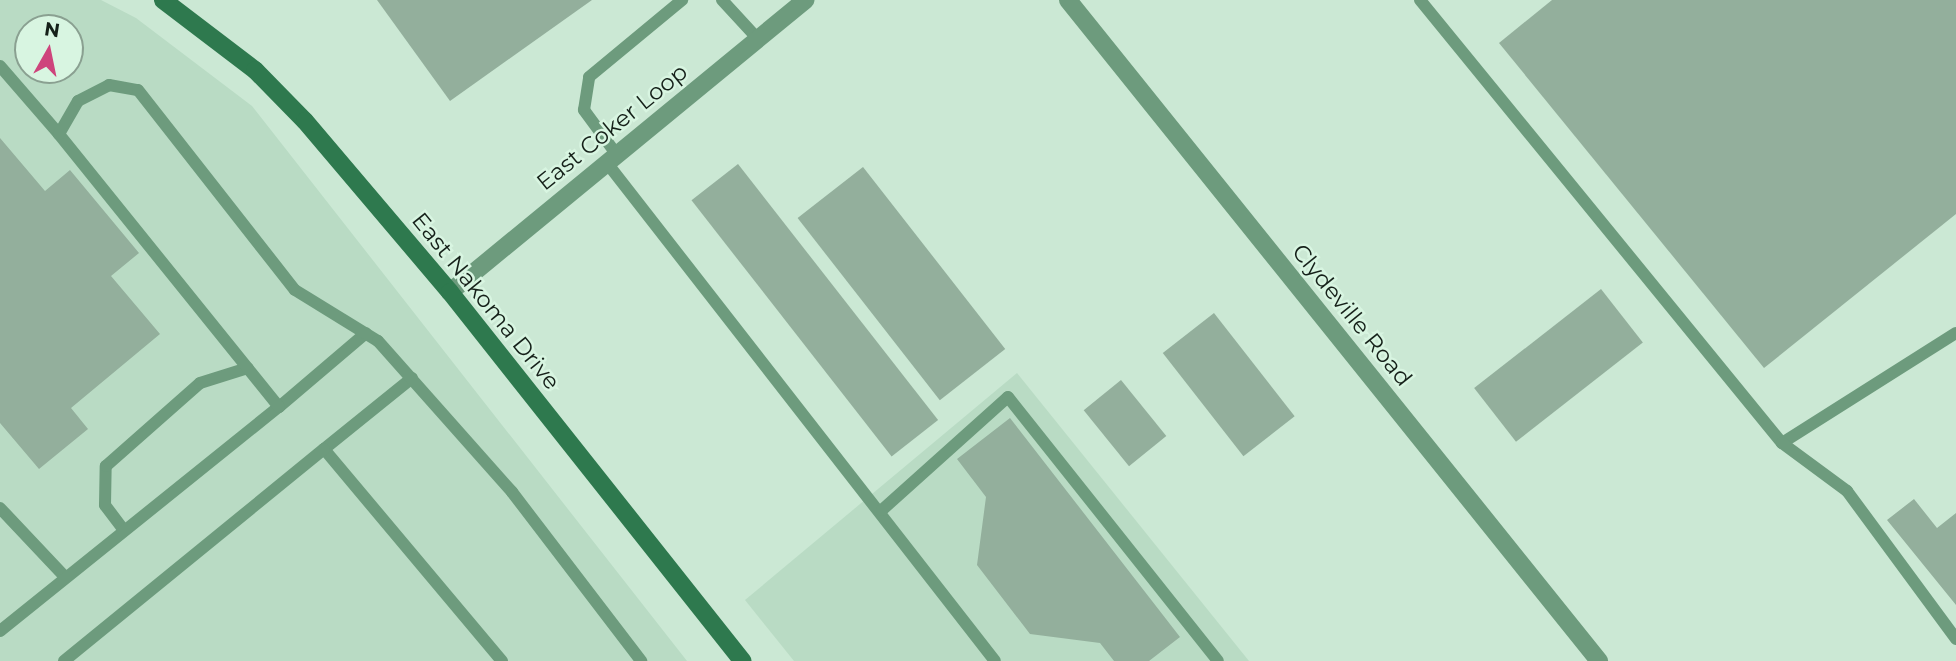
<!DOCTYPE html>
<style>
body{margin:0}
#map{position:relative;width:1956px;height:661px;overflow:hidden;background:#cbe8d4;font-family:Montserrat,sans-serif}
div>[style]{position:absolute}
.built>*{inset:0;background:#b9dbc4}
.building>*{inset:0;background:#93af9c;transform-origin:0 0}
.service>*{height:12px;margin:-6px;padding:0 6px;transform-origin:6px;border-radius:6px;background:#6d9b7d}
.minor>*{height:18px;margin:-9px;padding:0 9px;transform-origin:9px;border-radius:9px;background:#6d9b7d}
.secondary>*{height:18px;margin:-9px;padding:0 9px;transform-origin:9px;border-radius:9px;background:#2e794e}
span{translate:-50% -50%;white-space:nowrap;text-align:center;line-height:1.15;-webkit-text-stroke:5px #d8f5e1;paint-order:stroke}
.street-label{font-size:23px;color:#152019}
.north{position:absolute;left:14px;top:14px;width:70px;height:70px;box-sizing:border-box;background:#d8f5e1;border:2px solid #8aa091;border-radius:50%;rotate:9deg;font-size:19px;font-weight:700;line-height:28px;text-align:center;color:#152019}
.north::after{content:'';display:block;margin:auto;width:24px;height:32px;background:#ce447c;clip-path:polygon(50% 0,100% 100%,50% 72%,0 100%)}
</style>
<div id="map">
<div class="built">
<div style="clip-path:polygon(evenodd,0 0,101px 0,136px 18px,252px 106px,687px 661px,0 661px,0 0,28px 28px,70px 28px,70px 70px,28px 70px,28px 28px)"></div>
<div style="clip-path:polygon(1017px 373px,1249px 661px,794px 661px,745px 600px)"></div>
</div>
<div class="building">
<div style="clip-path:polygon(377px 0,592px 0,450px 101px)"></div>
<div style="clip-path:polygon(1552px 0,1956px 0,1956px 214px,1764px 368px,1499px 43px)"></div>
<div style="clip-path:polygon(0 138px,45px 191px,70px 170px,139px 253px,111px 276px,160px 334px,71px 408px,88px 429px,39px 469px,0 423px)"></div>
<div style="left:738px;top:164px;width:325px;height:59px;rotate:52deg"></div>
<div style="left:863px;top:167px;width:231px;height:83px;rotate:52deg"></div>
<div style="left:1601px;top:289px;width:68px;height:161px;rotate:52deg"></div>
<div style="left:1214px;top:313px;width:131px;height:65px;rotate:52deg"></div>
<div style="left:1121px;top:380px;width:72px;height:48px;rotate:51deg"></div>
<div style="clip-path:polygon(1010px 418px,1180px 637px,1149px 661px,1114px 661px,1100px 643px,1030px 634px,977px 565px,986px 497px,957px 459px)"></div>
<div style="clip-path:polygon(1914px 499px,1937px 528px,1956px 513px,1956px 605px,1887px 520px)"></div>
</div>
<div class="service">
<div style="left:722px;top:0;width:53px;rotate:47.3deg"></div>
<div style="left:1420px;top:0;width:572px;rotate:50.75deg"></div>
<div style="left:1782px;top:443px;width:206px;rotate:-32.3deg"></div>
<div style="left:0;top:66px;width:90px;rotate:49.1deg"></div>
<div style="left:617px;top:155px;width:56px;rotate:-126.3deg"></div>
<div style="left:584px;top:110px;width:33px;rotate:-81deg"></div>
<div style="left:589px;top:77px;width:121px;rotate:-39.6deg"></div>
<div style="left:607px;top:163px;width:631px;rotate:52.08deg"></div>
<div style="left:412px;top:378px;width:113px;rotate:141.1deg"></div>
<div style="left:324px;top:449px;width:277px;rotate:50deg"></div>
<div style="left:279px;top:407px;width:114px;rotate:-40.4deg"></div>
<div style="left:1782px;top:443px;width:81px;rotate:36.4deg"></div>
<div style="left:1847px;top:491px;width:184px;rotate:53.6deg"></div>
<div style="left:0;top:508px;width:93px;rotate:46.7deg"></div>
<div style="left:882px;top:510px;width:169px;rotate:-41.9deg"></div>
<div style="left:1008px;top:397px;width:337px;rotate:51.5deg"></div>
<div style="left:123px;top:529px;width:30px;rotate:-127deg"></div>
<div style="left:105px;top:505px;width:39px;rotate:-89deg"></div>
<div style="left:106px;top:466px;width:125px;rotate:-41.4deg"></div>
<div style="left:200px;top:383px;width:50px;rotate:-17.4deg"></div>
<div style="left:0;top:631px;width:358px;rotate:-38.8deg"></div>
<div style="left:279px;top:407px;width:351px;rotate:-128.9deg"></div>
<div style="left:59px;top:134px;width:38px;rotate:-60deg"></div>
<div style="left:78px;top:101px;width:35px;rotate:-27deg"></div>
<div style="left:109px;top:85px;width:29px;rotate:10deg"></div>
<div style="left:138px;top:90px;width:254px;rotate:51.9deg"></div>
<div style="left:295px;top:290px;width:97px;rotate:31.6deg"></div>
<div style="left:378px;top:341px;width:202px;rotate:48.4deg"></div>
<div style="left:512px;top:492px;width:213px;rotate:52.6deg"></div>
<div style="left:64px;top:661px;width:335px;rotate:-39.2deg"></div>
</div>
<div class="minor">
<div style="left:1068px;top:0;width:848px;rotate:51.22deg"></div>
<div style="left:450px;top:292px;width:460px;rotate:-39.4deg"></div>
</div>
<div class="secondary">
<div style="left:163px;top:0;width:116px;rotate:37.3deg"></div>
<div style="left:255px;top:70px;width:71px;rotate:45.6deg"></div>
<div style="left:305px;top:121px;width:224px;rotate:49.7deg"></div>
<div style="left:450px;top:292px;width:471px;rotate:51.6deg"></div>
</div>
<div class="street-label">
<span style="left:612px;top:127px;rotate:-39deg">East Coker Loop</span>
<span style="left:486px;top:301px;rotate:51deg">East Nakoma Drive</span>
<span style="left:1352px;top:315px;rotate:51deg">Clydeville Road</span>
</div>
<div class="north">N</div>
</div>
